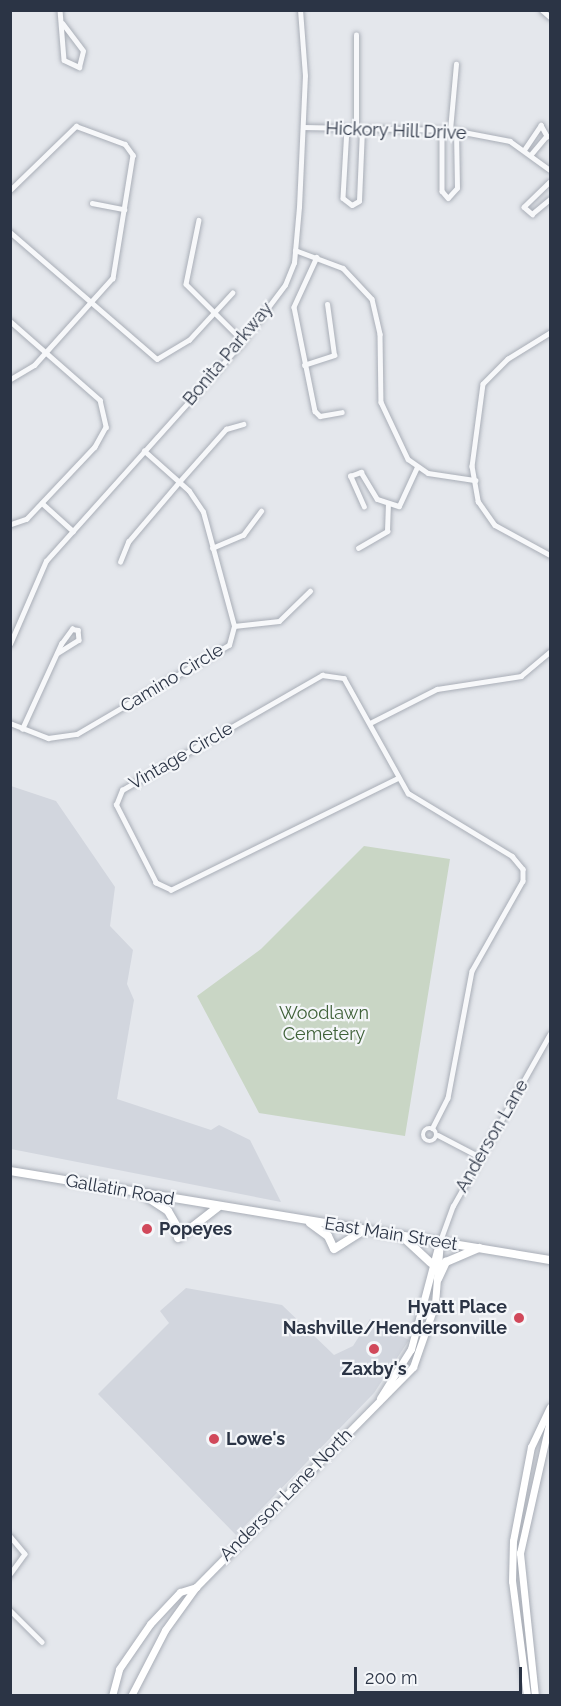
<!DOCTYPE html>
<style>
body{margin:0}
#map{position:relative;width:561px;height:1706px;overflow:hidden;background:#e4e7ec;font-family:Raleway,sans-serif}
div>[style]{position:absolute}
.built>*{inset:0;background:#d2d6de}
.green>*{inset:0;background:#c9d6c5}
.roads{filter:drop-shadow(0 0 2px #a9aeb7) drop-shadow(0 0 2px #a9aeb7)}
.street>*{height:4.5px;margin:-2.25px;padding:0 2.25px;transform-origin:2.25px;border-radius:2.25px;background:#f7f8fa}
.street>.ring{margin:-2.25px;padding:0;box-sizing:content-box;background:none;border:4.5px solid #f7f8fa;border-radius:50%}
.secondary>*{height:7px;margin:-3.5px;padding:0 3.5px;transform-origin:3.5px;border-radius:3.5px;background:#fff}
.primary>*{height:8px;margin:-4px;padding:0 4px;transform-origin:4px;border-radius:4px;background:#fff}
.dots>*{width:16px;height:16px;translate:-50% -50%;box-sizing:border-box;border:3px solid #f4f6f9;border-radius:50%}
span{translate:-50% -50%;white-space:nowrap;text-align:center;line-height:1.15;-webkit-text-stroke:4.5px #f4f6f9;paint-order:stroke}
.street-label{font-size:18px;color:#2b3445}
.park-label{font-size:18px;color:#3f6138}
.poi-label{font-size:18px;color:#2b3445;font-weight:700}
.left{translate:0 -50%;text-align:left}
.right{translate:-100% -50%;text-align:right}
.frame{position:absolute;inset:0;border:12px solid #2b3445;pointer-events:none}
.scale{position:absolute;left:354px;top:1667px;width:168px;height:27px;box-sizing:border-box;border:3px solid #2b3445;border-top:0;padding-left:8px;font-size:18px;line-height:21px;white-space:nowrap;color:#2b3445;-webkit-text-stroke:4px #f4f6f9;paint-order:stroke}
</style>
<div id="map">
<div class="built">
<div style="clip-path:polygon(11px 786px,56px 801px,115px 887px,110px 926px,133px 950px,127px 984px,134px 1000px,117px 1099px,211px 1130px,219px 1125px,250px 1140px,281px 1202px,11px 1149px)"></div>
<div style="clip-path:polygon(186px 1288px,282px 1305px,334px 1355px,353px 1346px,370px 1319px,409px 1340px,374px 1393px,236px 1535px,98px 1394px,169px 1323px,160px 1311px)"></div>
</div>
<div class="green">
<div style="clip-path:polygon(364px 846px,450px 859px,405px 1136px,259px 1113px,197px 996px,261px 949px)"></div>
</div>
<div class="roads">
<div class="street">
<div style="left:60px;top:10px;width:50px;rotate:85.4deg"></div>
<div style="left:64px;top:60px;width:17px;rotate:25deg"></div>
<div style="left:79px;top:67px;width:16px;rotate:-76deg"></div>
<div style="left:83px;top:51px;width:34px;rotate:-127deg"></div>
<div style="left:542px;top:10px;width:11px;rotate:41deg"></div>
<div style="left:303px;top:127px;width:150px;rotate:1.1deg"></div>
<div style="left:453px;top:130px;width:58px;rotate:10.9deg"></div>
<div style="left:510px;top:141px;width:49px;rotate:35.9deg"></div>
<div style="left:347px;top:128px;width:70px;rotate:93.3deg"></div>
<div style="left:343px;top:198px;width:11px;rotate:38deg"></div>
<div style="left:352px;top:205px;width:8px;rotate:-30deg"></div>
<div style="left:359px;top:201px;width:72px;rotate:-87.6deg"></div>
<div style="left:356px;top:129px;width:94px;rotate:-90deg"></div>
<div style="left:442px;top:130px;width:61px;rotate:90deg"></div>
<div style="left:442px;top:191px;width:9px;rotate:49deg"></div>
<div style="left:448px;top:198px;width:13px;rotate:-48deg"></div>
<div style="left:457px;top:188px;width:57px;rotate:-91deg"></div>
<div style="left:450px;top:130px;width:66px;rotate:-84.8deg"></div>
<div style="left:524px;top:150px;width:30px;rotate:-56deg"></div>
<div style="left:541px;top:125px;width:13px;rotate:61deg"></div>
<div style="left:547px;top:136px;width:25px;rotate:130deg"></div>
<div style="left:550px;top:182px;width:36px;rotate:136deg"></div>
<div style="left:524px;top:207px;width:11px;rotate:41deg"></div>
<div style="left:532px;top:214px;width:23px;rotate:-40deg"></div>
<div style="left:10px;top:190px;width:92px;rotate:-44.1deg"></div>
<div style="left:76px;top:126px;width:52px;rotate:20.2deg"></div>
<div style="left:125px;top:144px;width:14px;rotate:54deg"></div>
<div style="left:133px;top:155px;width:125px;rotate:99.2deg"></div>
<div style="left:113px;top:278px;width:117px;rotate:131.9deg"></div>
<div style="left:35px;top:365px;width:29px;rotate:149deg"></div>
<div style="left:92px;top:203px;width:33px;rotate:11deg"></div>
<div style="left:199px;top:220px;width:65px;rotate:101.5deg"></div>
<div style="left:186px;top:284px;width:81px;rotate:45deg"></div>
<div style="left:10px;top:232px;width:194px;rotate:40.8deg"></div>
<div style="left:157px;top:359px;width:37px;rotate:-31deg"></div>
<div style="left:189px;top:340px;width:64px;rotate:-47.5deg"></div>
<div style="left:295px;top:250px;width:51px;rotate:20.6deg"></div>
<div style="left:343px;top:268px;width:42px;rotate:46.9deg"></div>
<div style="left:372px;top:299px;width:36px;rotate:77deg"></div>
<div style="left:380px;top:334px;width:68px;rotate:89.2deg"></div>
<div style="left:381px;top:402px;width:63px;rotate:64.7deg"></div>
<div style="left:408px;top:459px;width:24px;rotate:35deg"></div>
<div style="left:428px;top:473px;width:48px;rotate:8.5deg"></div>
<div style="left:317px;top:257px;width:55px;rotate:114.7deg"></div>
<div style="left:294px;top:307px;width:106px;rotate:78.6deg"></div>
<div style="left:315px;top:411px;width:7px;rotate:45deg"></div>
<div style="left:320px;top:416px;width:22px;rotate:-10deg"></div>
<div style="left:10px;top:321px;width:120px;rotate:41.3deg"></div>
<div style="left:100px;top:400px;width:28px;rotate:77deg"></div>
<div style="left:106px;top:427px;width:23px;rotate:119deg"></div>
<div style="left:95px;top:447px;width:99px;rotate:133.4deg"></div>
<div style="left:27px;top:519px;width:18px;rotate:161deg"></div>
<div style="left:550px;top:333px;width:49px;rotate:148.2deg"></div>
<div style="left:508px;top:359px;width:35px;rotate:135deg"></div>
<div style="left:483px;top:384px;width:83px;rotate:97.6deg"></div>
<div style="left:472px;top:466px;width:36px;rotate:80deg"></div>
<div style="left:478px;top:501px;width:29px;rotate:55deg"></div>
<div style="left:495px;top:525px;width:63px;rotate:28.6deg"></div>
<div style="left:304px;top:365px;width:32px;rotate:-18deg"></div>
<div style="left:334px;top:355px;width:51px;rotate:-97.8deg"></div>
<div style="left:42px;top:503px;width:42px;rotate:42.1deg"></div>
<div style="left:364px;top:507px;width:34px;rotate:-114deg"></div>
<div style="left:350px;top:476px;width:12px;rotate:-20deg"></div>
<div style="left:361px;top:472px;width:31px;rotate:59deg"></div>
<div style="left:377px;top:499px;width:23px;rotate:18deg"></div>
<div style="left:399px;top:506px;width:43px;rotate:-65.2deg"></div>
<div style="left:212px;top:548px;width:34px;rotate:-23deg"></div>
<div style="left:243px;top:535px;width:30px;rotate:-53deg"></div>
<div style="left:358px;top:548px;width:34px;rotate:-30deg"></div>
<div style="left:387px;top:531px;width:26px;rotate:-88deg"></div>
<div style="left:120px;top:562px;width:22px;rotate:-68deg"></div>
<div style="left:128px;top:542px;width:79px;rotate:-49.6deg"></div>
<div style="left:179px;top:482px;width:71px;rotate:-48.4deg"></div>
<div style="left:226px;top:429px;width:18px;rotate:-16deg"></div>
<div style="left:234px;top:626px;width:45px;rotate:-6.3deg"></div>
<div style="left:279px;top:621px;width:43px;rotate:-44.1deg"></div>
<div style="left:10px;top:644px;width:90px;rotate:-66.6deg"></div>
<div style="left:46px;top:561px;width:289px;rotate:-48.1deg"></div>
<div style="left:239px;top:346px;width:76px;rotate:-53deg"></div>
<div style="left:285px;top:285px;width:24px;rotate:-68deg"></div>
<div style="left:294px;top:263px;width:56px;rotate:-84.9deg"></div>
<div style="left:299px;top:207px;width:131px;rotate:-87.4deg"></div>
<div style="left:305px;top:76px;width:66px;rotate:-94.3deg"></div>
<div style="left:10px;top:723px;width:41px;rotate:21.5deg"></div>
<div style="left:48px;top:738px;width:29px;rotate:-8deg"></div>
<div style="left:77px;top:734px;width:176px;rotate:-30.4deg"></div>
<div style="left:229px;top:645px;width:20px;rotate:-75deg"></div>
<div style="left:234px;top:626px;width:118px;rotate:-105.2deg"></div>
<div style="left:203px;top:512px;width:25px;rotate:-124deg"></div>
<div style="left:189px;top:491px;width:60px;rotate:-138.4deg"></div>
<div style="left:370px;top:723px;width:75px;rotate:-26.9deg"></div>
<div style="left:437px;top:689px;width:85px;rotate:-8.8deg"></div>
<div style="left:521px;top:676px;width:38px;rotate:-40deg"></div>
<div style="left:22px;top:729px;width:94px;rotate:-65.4deg"></div>
<div style="left:61px;top:644px;width:19px;rotate:-54deg"></div>
<div style="left:72px;top:629px;width:6px;rotate:9deg"></div>
<div style="left:78px;top:630px;width:10px;rotate:84deg"></div>
<div style="left:79px;top:640px;width:25px;rotate:148deg"></div>
<div style="left:399px;top:778px;width:254px;rotate:153.8deg"></div>
<div style="left:171px;top:890px;width:17px;rotate:-155deg"></div>
<div style="left:156px;top:883px;width:88px;rotate:-117.1deg"></div>
<div style="left:116px;top:805px;width:16px;rotate:-68deg"></div>
<div style="left:122px;top:790px;width:231px;rotate:-29.9deg"></div>
<div style="left:322px;top:675px;width:22px;rotate:8deg"></div>
<div style="left:344px;top:678px;width:132px;rotate:60.9deg"></div>
<div style="left:408px;top:793px;width:122px;rotate:31.2deg"></div>
<div style="left:512px;top:856px;width:17px;rotate:50deg"></div>
<div style="left:523px;top:869px;width:12px;rotate:90deg"></div>
<div style="left:523px;top:881px;width:103px;rotate:119.5deg"></div>
<div style="left:472px;top:971px;width:129px;rotate:100.7deg"></div>
<div style="left:448px;top:1098px;width:34px;rotate:117deg"></div>
<div class="ring" style="left:423px;top:1128px;width:9.5px;height:9.5px"></div>
<div style="left:438px;top:1135px;width:47px;rotate:27.6deg"></div>
<div style="left:440px;top:1241px;width:37px;rotate:-70deg"></div>
<div style="left:453px;top:1206px;width:197px;rotate:-60.6deg"></div>
<div style="left:10px;top:1536px;width:23px;rotate:50deg"></div>
<div style="left:25px;top:1554px;width:26px;rotate:126deg"></div>
<div style="left:10px;top:1610px;width:45px;rotate:45deg"></div>
</div>
<div class="secondary">
<div style="left:380px;top:1398px;width:58px;rotate:-57.7deg"></div>
<div style="left:411px;top:1349px;width:110px;rotate:-75.2deg"></div>
<div style="left:112px;top:1696px;width:28px;rotate:-75deg"></div>
<div style="left:119px;top:1669px;width:55px;rotate:-55.4deg"></div>
<div style="left:150px;top:1624px;width:44px;rotate:-46.8deg"></div>
<div style="left:180px;top:1592px;width:17px;rotate:-17deg"></div>
<div style="left:131px;top:1696px;width:74px;rotate:-62.7deg"></div>
<div style="left:165px;top:1630px;width:53px;rotate:-54.2deg"></div>
<div style="left:196px;top:1587px;width:309px;rotate:-45.4deg"></div>
<div style="left:413px;top:1367px;width:67px;rotate:-70.8deg"></div>
<div style="left:435px;top:1304px;width:63px;rotate:-85.5deg"></div>
<div style="left:527px;top:1696px;width:116px;rotate:-97.4deg"></div>
<div style="left:512px;top:1581px;width:40px;rotate:-88.6deg"></div>
<div style="left:513px;top:1541px;width:96px;rotate:-79.2deg"></div>
<div style="left:531px;top:1447px;width:44px;rotate:-64.6deg"></div>
<div style="left:535px;top:1696px;width:144px;rotate:-96deg"></div>
<div style="left:520px;top:1553px;width:136px;rotate:-77.3deg"></div>
</div>
<div class="primary">
<div style="left:10px;top:1171px;width:547px;rotate:9.36deg"></div>
<div style="left:145px;top:1196px;width:27px;rotate:33deg"></div>
<div style="left:168px;top:1211px;width:22px;rotate:60deg"></div>
<div style="left:310px;top:1223px;width:22px;rotate:36deg"></div>
<div style="left:328px;top:1236px;width:14px;rotate:65deg"></div>
<div style="left:334px;top:1249px;width:34px;rotate:-32deg"></div>
<div style="left:403px;top:1237px;width:38px;rotate:43deg"></div>
<div style="left:178px;top:1238px;width:51px;rotate:-37.8deg"></div>
<div style="left:438px;top:1279px;width:19px;rotate:-65deg"></div>
<div style="left:446px;top:1262px;width:36px;rotate:-23deg"></div>
</div>
</div>
<div class="dots">
<div style="left:147px;top:1229px;background:#d1495b"></div>
<div style="left:519px;top:1318px;background:#d1495b"></div>
<div style="left:374px;top:1349px;background:#d1495b"></div>
<div style="left:214px;top:1439px;background:#d1495b"></div>
</div>
<div class="street-label">
<span style="left:396px;top:131px;rotate:2deg">Hickory Hill Drive</span>
<span style="left:228px;top:354px;rotate:-50deg">Bonita Parkway</span>
<span style="left:172px;top:678px;rotate:-31deg">Camino Circle</span>
<span style="left:181px;top:756px;rotate:-30deg">Vintage Circle</span>
<span style="left:492px;top:1136px;rotate:-60deg">Anderson Lane</span>
<span style="left:120px;top:1190px;rotate:10deg">Gallatin Road</span>
<span style="left:391px;top:1234px;rotate:9deg">East Main Street</span>
<span style="left:286px;top:1495px;rotate:-45deg">Anderson Lane North</span>
</div>
<div class="park-label">
<span style="left:324px;top:1024px">Woodlawn<br>Cemetery</span>
</div>
<div class="poi-label">
<span class="left" style="left:159px;top:1229px">Popeyes</span>
<span class="right" style="left:507px;top:1318px">Hyatt Place<br>Nashville/Hendersonville</span>
<span style="left:374px;top:1369px">Zaxby's</span>
<span class="left" style="left:226px;top:1439px">Lowe's</span>
</div>
<div class="frame"></div>
<div class="scale">200 m</div>
</div>
